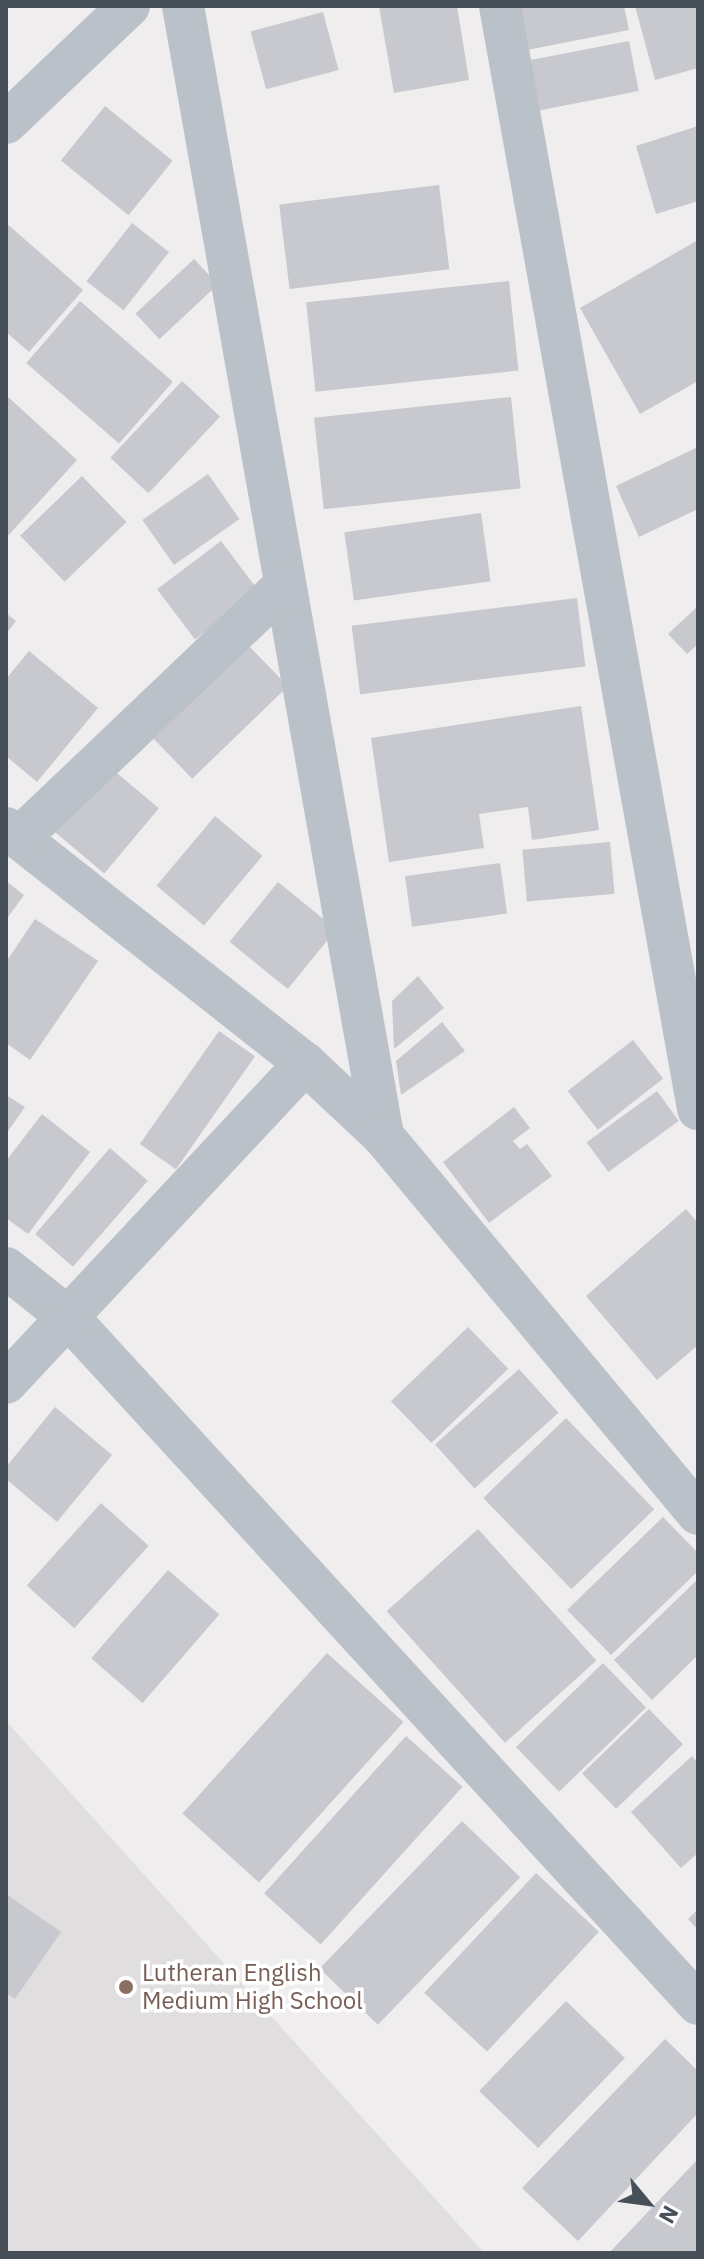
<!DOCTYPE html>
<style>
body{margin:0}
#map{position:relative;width:704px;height:2259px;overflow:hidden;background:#efeded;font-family:"IBM Plex Sans",sans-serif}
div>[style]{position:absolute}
.education>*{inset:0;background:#e0dede}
.building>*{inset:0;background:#c7c9cf;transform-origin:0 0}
.minor>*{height:42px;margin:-21px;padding:0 21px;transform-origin:21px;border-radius:21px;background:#bac1c8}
.dots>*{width:22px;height:22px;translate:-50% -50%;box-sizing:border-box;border:4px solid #fff;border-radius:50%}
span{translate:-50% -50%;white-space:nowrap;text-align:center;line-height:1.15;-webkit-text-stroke:7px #fff;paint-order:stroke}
.education-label{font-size:24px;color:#785e54}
.left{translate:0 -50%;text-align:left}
.frame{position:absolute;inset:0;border:8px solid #475058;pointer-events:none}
.north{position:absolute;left:608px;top:2163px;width:80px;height:80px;-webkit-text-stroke:6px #fff;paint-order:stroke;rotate:119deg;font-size:22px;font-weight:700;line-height:32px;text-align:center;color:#475058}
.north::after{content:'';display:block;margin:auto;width:28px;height:36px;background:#475058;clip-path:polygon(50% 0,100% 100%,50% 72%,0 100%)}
</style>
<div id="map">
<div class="education">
<div style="clip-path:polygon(6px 1721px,484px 2253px,6px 2253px)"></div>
</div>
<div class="building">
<div style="clip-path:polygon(379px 6px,457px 6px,469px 80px,394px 93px)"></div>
<div style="clip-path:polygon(508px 6px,624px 6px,629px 30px,517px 52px)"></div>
<div style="clip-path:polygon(635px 6px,698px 6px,698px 68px,655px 80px)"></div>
<div style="left:323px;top:12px;width:60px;height:75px;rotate:75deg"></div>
<div style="left:629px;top:41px;width:51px;height:104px;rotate:79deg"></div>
<div style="left:105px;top:106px;width:87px;height:70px;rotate:39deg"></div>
<div style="clip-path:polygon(698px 126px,698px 201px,656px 214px,636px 146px)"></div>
<div style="left:439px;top:185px;width:85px;height:161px;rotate:83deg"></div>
<div style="clip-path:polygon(6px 223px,83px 290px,29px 352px,6px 332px)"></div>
<div style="left:132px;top:223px;width:47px;height:74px;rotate:38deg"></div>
<div style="clip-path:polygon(698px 240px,698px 381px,640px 414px,580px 308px)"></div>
<div style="left:194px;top:259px;width:35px;height:80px;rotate:47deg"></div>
<div style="left:509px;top:281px;width:90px;height:204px;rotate:84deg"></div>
<div style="left:80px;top:301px;width:123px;height:82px;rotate:41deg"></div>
<div style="left:182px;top:381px;width:52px;height:105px;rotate:43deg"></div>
<div style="clip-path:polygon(6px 395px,77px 460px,6px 538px)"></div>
<div style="left:511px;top:397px;width:92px;height:198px;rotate:84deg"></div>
<div style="clip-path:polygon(698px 447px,698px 509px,639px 537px,616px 486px)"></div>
<div style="left:208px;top:474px;width:55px;height:80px;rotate:55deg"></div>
<div style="left:82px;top:476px;width:64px;height:86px;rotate:46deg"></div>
<div style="left:481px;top:513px;width:69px;height:138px;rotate:82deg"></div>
<div style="left:221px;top:541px;width:63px;height:80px;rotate:53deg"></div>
<div style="left:577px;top:598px;width:69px;height:227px;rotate:83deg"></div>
<div style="clip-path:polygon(698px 606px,698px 644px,687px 654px,668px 634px)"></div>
<div style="clip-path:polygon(6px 613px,16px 621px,6px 634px)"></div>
<div style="left:249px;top:646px;width:56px;height:133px;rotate:46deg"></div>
<div style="clip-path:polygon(29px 651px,98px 708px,37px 782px,6px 756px,6px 679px)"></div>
<div style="clip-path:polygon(581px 706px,599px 830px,532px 840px,528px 807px,479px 814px,484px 848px,389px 862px,371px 738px)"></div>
<div style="left:106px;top:764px;width:69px;height:85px;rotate:40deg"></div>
<div style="left:215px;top:816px;width:62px;height:91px;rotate:40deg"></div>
<div style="left:610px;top:842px;width:52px;height:88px;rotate:85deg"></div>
<div style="left:500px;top:863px;width:51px;height:96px;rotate:82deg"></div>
<div style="clip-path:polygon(6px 881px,24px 895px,6px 920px)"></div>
<div style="left:278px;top:882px;width:75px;height:77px;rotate:39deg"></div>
<div style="clip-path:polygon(35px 919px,98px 961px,30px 1060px,6px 1043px,6px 962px)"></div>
<div style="clip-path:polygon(418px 976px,444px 1008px,394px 1049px,392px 1001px)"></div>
<div style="clip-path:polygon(442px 1022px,465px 1051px,401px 1095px,396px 1061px)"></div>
<div style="left:219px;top:1031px;width:44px;height:138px;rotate:35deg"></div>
<div style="left:633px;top:1040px;width:49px;height:83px;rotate:52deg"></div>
<div style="left:657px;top:1091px;width:37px;height:87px;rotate:54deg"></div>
<div style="clip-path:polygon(6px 1095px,25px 1107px,6px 1134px)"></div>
<div style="clip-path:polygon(514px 1107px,530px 1128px,513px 1141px,520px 1149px,527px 1144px,552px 1176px,489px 1223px,443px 1162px)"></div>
<div style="clip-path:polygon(42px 1114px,90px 1152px,28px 1234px,6px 1218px,6px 1161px)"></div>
<div style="left:110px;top:1148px;width:50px;height:114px;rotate:41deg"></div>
<div style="clip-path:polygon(686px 1209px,698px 1223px,698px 1345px,657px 1380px,586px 1296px)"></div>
<div style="left:468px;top:1327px;width:58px;height:107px;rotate:46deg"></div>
<div style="left:519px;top:1369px;width:59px;height:113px;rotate:48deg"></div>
<div style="clip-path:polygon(55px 1407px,112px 1455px,57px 1522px,6px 1479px,6px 1467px)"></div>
<div style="left:566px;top:1418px;width:127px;height:115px;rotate:46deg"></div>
<div style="left:101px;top:1503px;width:64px;height:111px;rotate:42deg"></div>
<div style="clip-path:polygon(663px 1517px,698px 1553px,698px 1571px,611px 1655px,567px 1610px)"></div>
<div style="left:478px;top:1529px;width:177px;height:123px;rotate:48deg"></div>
<div style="left:168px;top:1570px;width:68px;height:117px;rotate:41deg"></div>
<div style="clip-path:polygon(698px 1579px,698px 1655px,652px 1700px,614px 1660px)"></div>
<div style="left:327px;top:1653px;width:103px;height:216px;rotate:42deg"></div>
<div style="left:603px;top:1663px;width:62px;height:121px;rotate:46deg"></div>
<div style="left:649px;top:1709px;width:49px;height:93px;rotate:46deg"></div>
<div style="left:406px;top:1736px;width:76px;height:212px;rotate:42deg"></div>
<div style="clip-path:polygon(692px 1756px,698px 1763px,698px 1853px,681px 1868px,631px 1812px)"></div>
<div style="left:462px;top:1821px;width:81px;height:205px;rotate:44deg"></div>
<div style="left:536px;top:1873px;width:86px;height:164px;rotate:43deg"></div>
<div style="clip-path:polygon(6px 1894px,61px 1932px,15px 1999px,6px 1993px)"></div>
<div style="clip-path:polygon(698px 1909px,698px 1930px,688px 1919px)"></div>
<div style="left:566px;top:2001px;width:82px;height:125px;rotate:44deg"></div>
<div style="clip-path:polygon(665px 2039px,698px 2071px,698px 2113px,578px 2241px,522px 2188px)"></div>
<div style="clip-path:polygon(698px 2159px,698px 2253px,609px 2253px)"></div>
</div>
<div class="minor">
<div style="left:183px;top:6px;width:1148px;rotate:79.96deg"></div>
<div style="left:500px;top:6px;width:1121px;rotate:79.82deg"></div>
<div style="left:6px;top:123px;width:170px;rotate:-43.6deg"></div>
<div style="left:6px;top:828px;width:380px;rotate:38.2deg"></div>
<div style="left:305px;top:1063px;width:107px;rotate:43.1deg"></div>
<div style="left:383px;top:1136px;width:492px;rotate:50.2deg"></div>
<div style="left:19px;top:838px;width:366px;rotate:-43.6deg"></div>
<div style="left:6px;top:1268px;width:79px;rotate:38.3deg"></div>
<div style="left:68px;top:1317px;width:932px;rotate:47.48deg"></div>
<div style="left:6px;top:1383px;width:438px;rotate:-46.9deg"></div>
</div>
<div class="dots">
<div style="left:126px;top:1987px;background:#8d6e63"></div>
</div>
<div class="education-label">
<span class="left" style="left:142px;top:1987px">Lutheran English<br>Medium High School</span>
</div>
<div class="frame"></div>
<div class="north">N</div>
</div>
